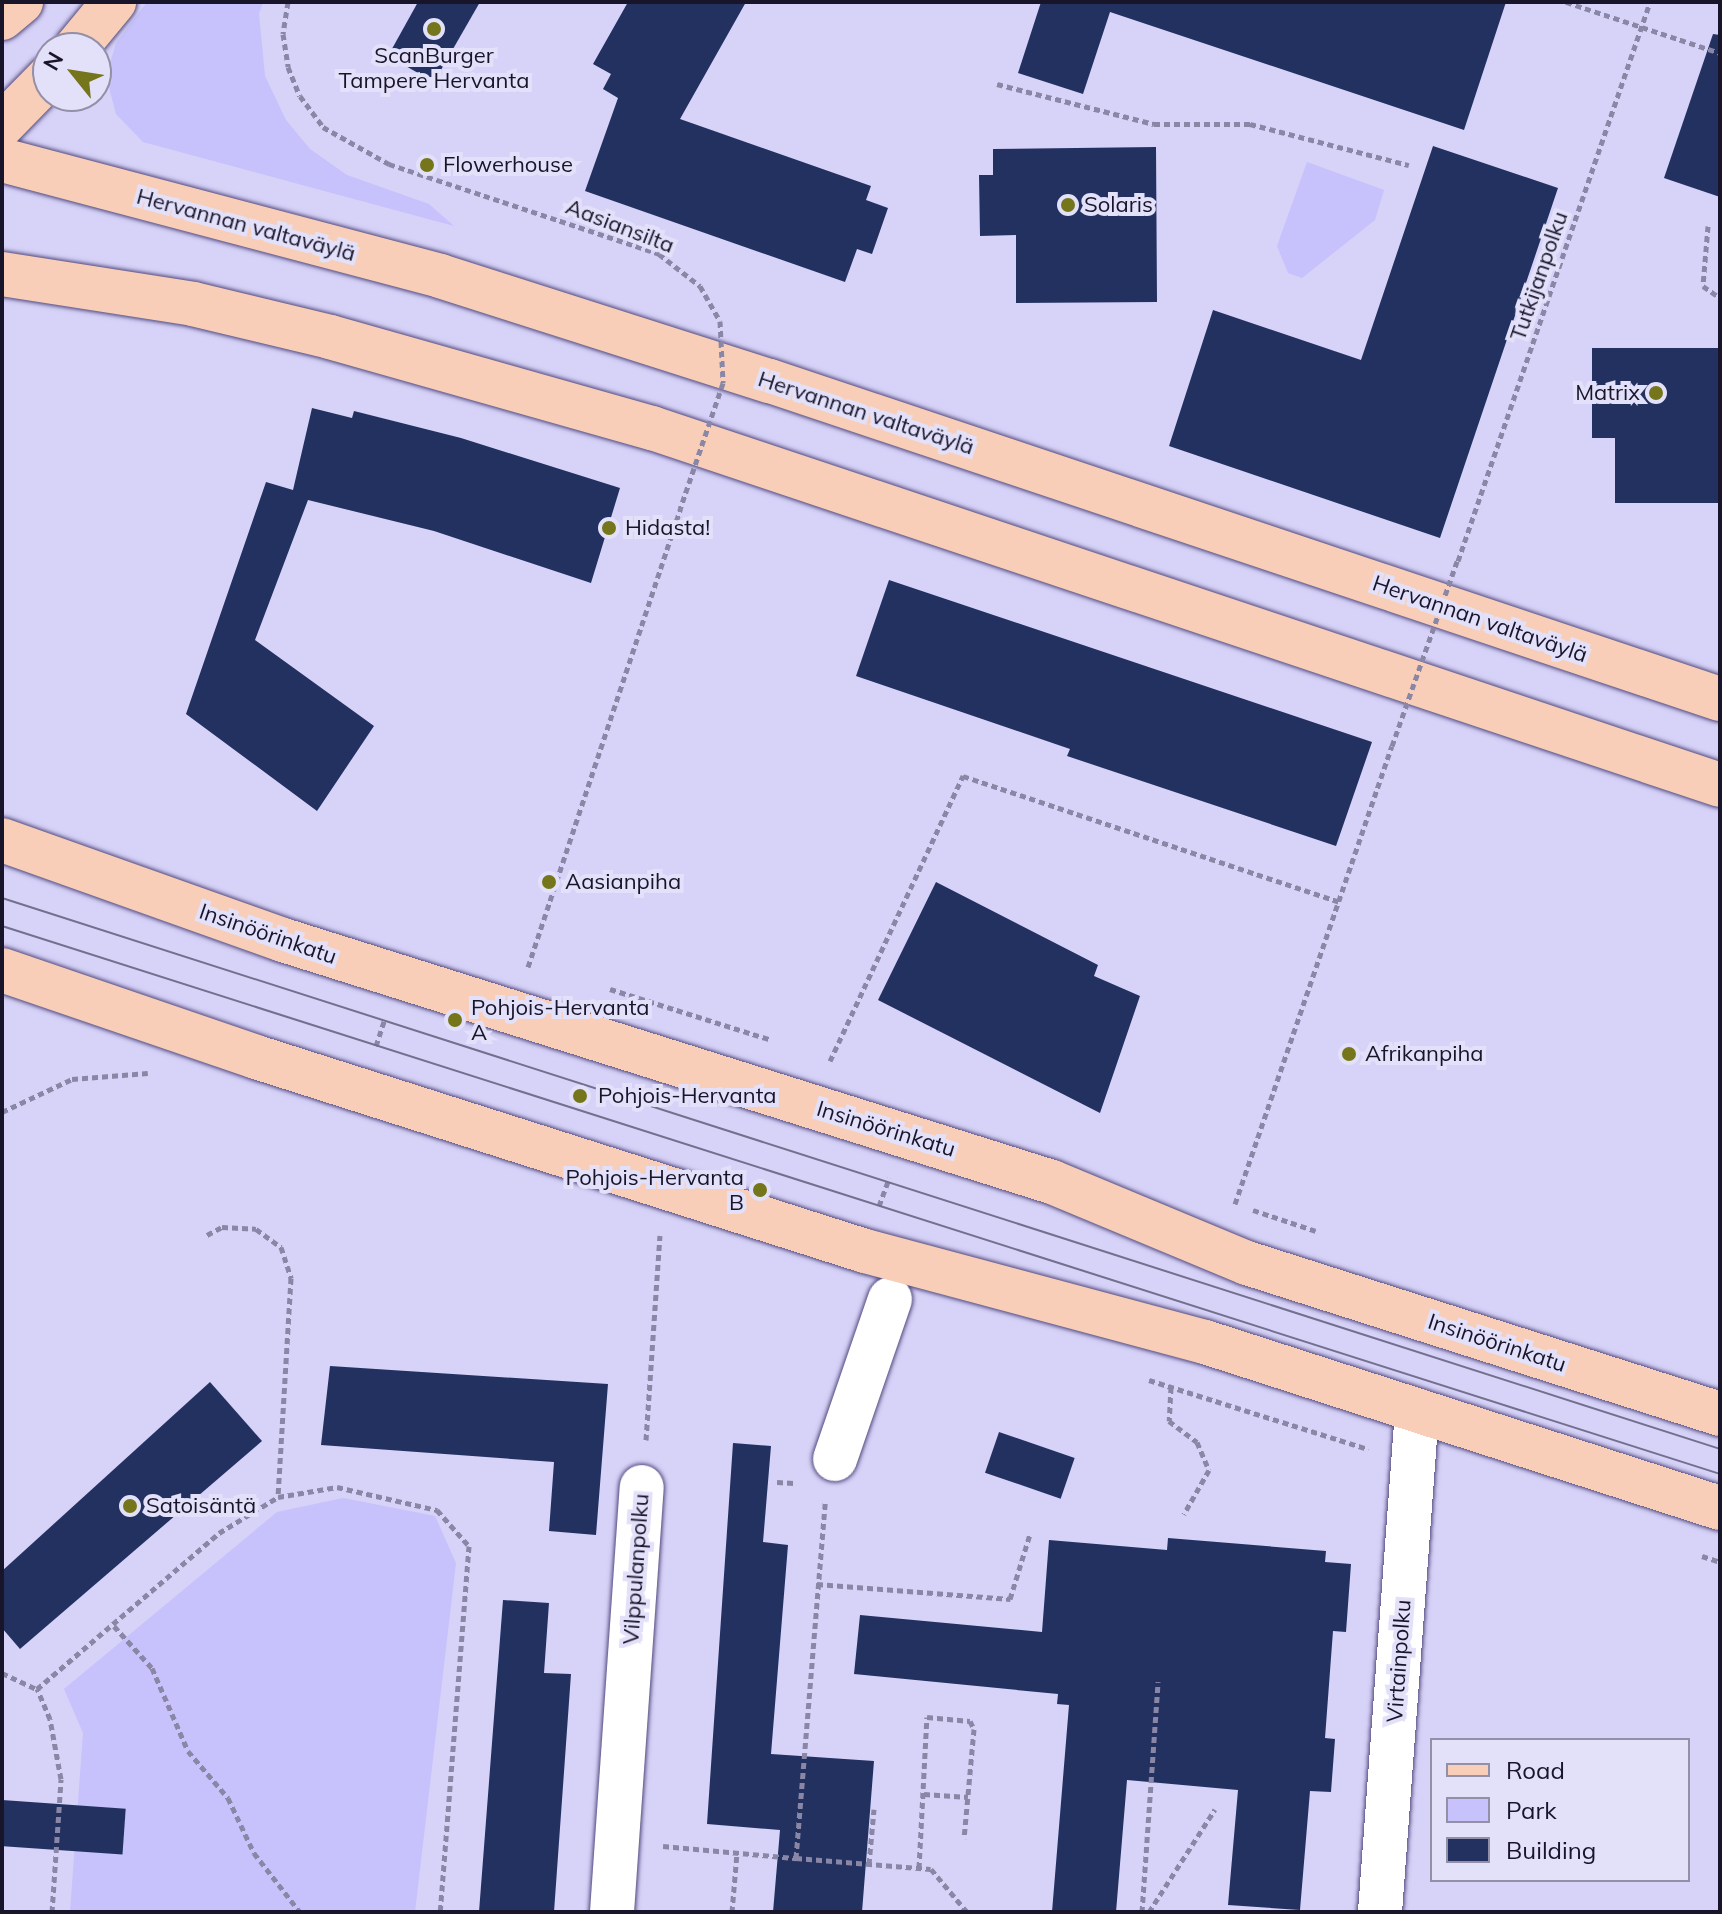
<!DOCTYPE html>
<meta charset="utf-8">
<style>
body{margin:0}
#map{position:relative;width:1722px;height:1914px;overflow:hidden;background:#d6d2f8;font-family:Mulish,sans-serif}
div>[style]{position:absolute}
.green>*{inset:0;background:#c7c1fc}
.building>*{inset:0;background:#233160;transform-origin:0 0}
.path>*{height:5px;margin-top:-2.5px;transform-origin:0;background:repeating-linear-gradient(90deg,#8a87a6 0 6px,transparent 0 10px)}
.roads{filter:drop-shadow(0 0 2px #524a7f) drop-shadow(0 0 2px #524a7f)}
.minor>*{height:44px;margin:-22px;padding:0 22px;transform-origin:22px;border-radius:22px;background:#fff}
.major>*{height:44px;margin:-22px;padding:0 22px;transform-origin:22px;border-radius:22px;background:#f8ceb8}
.tram>*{height:2px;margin:-1px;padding:0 1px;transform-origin:1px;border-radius:1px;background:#73708e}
.path-bridge>*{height:5px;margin-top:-2.5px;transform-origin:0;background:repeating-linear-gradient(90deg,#8a87a6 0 6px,transparent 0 10px)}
.dots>*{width:22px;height:22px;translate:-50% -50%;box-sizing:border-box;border:4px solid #e3e1fa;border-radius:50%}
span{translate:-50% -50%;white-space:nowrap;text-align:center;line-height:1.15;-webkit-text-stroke:8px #e3e1fa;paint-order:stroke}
.poi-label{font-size:22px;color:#18152b}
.left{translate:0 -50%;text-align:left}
.right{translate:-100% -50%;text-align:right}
.street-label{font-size:22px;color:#18152b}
.frame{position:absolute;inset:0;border:4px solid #18152b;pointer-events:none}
.legend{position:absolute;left:1430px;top:1738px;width:260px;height:144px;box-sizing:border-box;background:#e3e1fa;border:2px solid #928fa7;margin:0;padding:10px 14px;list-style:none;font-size:24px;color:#18152b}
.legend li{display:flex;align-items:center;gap:16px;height:40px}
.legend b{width:40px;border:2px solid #928fa7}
.north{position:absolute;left:32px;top:32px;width:80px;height:80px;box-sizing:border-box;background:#e3e1fa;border:2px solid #928fa7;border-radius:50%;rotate:300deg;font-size:22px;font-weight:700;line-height:32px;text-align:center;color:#18152b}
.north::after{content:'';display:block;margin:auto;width:28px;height:36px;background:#75751b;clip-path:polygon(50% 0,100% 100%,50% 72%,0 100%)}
</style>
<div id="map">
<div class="green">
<div style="clip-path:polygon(147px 2px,263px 2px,259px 14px,265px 76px,286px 120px,310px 149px,347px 175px,429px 204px,454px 226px,143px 142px,116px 114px,106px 76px,116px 43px)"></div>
<div style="clip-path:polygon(1307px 162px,1384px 190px,1375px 220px,1302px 278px,1288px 273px,1277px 246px)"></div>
<div style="clip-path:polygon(343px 1498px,435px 1516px,456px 1563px,415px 1912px,70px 1912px,83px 1733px,64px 1689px,277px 1512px)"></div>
</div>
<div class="building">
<div style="clip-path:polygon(418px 2px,480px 2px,434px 82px,388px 56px)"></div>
<div style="clip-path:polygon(628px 2px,746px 2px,680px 119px,871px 186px,866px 200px,888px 208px,872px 254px,857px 249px,845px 282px,585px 191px,618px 98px,603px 89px,611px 74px,593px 64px)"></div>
<div style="clip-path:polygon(1041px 2px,1506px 2px,1464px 130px,1110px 12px,1083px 94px,1018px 73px)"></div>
<div style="clip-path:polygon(1713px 34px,1720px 35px,1720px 197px,1664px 178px)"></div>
<div style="clip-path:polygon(1433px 146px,1558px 188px,1440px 538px,1169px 446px,1213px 310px,1361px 360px)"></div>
<div style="clip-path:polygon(1156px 147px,1157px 302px,1016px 303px,1016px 235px,980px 236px,979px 175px,993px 175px,993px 149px)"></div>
<div style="clip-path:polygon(1592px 348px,1720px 348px,1720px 503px,1615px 503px,1615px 438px,1592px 438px)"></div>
<div style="clip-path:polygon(312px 408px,352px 418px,354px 411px,461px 438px,620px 488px,591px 583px,434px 531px,308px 500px,255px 640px,374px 726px,317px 811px,186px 714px,266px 482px,293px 490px)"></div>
<div style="clip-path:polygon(889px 580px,1372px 742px,1336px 846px,1067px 756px,1070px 749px,856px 676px)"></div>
<div style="clip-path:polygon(936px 882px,1098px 965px,1094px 976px,1140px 996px,1100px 1113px,878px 1000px)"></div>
<div style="clip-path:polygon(330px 1366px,608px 1384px,596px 1535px,549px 1531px,554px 1462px,321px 1445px)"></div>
<div style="clip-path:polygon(210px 1382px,262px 1441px,20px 1649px,2px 1628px,2px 1571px)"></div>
<div style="left:999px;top:1432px;width:80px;height:43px;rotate:19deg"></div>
<div style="clip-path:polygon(733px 1443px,771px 1446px,763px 1542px,788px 1545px,771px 1754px,874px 1761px,862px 1912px,773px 1912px,780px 1830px,707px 1824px)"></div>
<div style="clip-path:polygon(1168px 1538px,1326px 1551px,1325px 1562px,1351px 1564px,1346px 1632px,1333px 1631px,1325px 1738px,1335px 1739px,1331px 1792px,1310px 1791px,1300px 1910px,1228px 1905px,1238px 1790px,1127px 1780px,1116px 1912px,1052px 1912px,1069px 1705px,1057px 1704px,1058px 1694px,854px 1674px,860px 1615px,1042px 1632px,1049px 1540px,1167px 1550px)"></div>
<div style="clip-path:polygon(503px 1600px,549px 1603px,544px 1673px,571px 1674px,554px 1912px,479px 1912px)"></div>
<div style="left:2px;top:1800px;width:124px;height:46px;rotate:4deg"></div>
</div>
<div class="path">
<div style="left:288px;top:2px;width:32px;rotate:99deg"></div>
<div style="left:283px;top:34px;width:33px;rotate:81deg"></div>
<div style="left:288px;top:67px;width:31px;rotate:68deg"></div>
<div style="left:300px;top:96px;width:39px;rotate:53deg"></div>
<div style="left:323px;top:127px;width:76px;rotate:29.3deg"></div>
<div style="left:1566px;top:2px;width:162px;rotate:18.3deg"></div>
<div style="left:997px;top:84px;width:162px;rotate:14.3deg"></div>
<div style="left:1154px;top:124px;width:96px"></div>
<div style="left:1250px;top:124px;width:164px;rotate:14.5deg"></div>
<div style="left:1708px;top:226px;width:60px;rotate:94.8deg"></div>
<div style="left:1703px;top:286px;width:21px;rotate:35deg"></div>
<div style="left:1458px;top:561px;width:591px;rotate:-71.04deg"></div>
<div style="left:528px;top:967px;width:483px;rotate:-71.6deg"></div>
<div style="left:610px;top:989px;width:167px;rotate:17.5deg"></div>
<div style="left:376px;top:1046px;width:26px;rotate:-72deg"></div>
<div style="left:830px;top:1061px;width:315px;rotate:-65deg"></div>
<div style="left:963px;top:776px;width:397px;rotate:18.5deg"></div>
<div style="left:2px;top:1112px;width:77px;rotate:-25.2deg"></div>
<div style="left:72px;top:1079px;width:76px;rotate:-4.5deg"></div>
<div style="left:1235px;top:1204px;width:484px;rotate:-71.1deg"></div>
<div style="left:879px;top:1206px;width:30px;rotate:-70deg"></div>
<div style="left:1253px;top:1210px;width:66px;rotate:18.4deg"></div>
<div style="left:207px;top:1235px;width:17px;rotate:-28deg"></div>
<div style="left:222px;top:1227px;width:34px;rotate:3deg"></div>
<div style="left:256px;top:1229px;width:31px;rotate:36deg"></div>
<div style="left:281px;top:1247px;width:33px;rotate:72deg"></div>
<div style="left:291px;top:1278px;width:219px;rotate:93.4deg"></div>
<div style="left:1149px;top:1380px;width:230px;rotate:17.5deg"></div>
<div style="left:1171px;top:1387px;width:34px;rotate:93deg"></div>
<div style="left:1169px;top:1421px;width:35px;rotate:37deg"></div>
<div style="left:1197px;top:1442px;width:30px;rotate:67deg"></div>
<div style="left:1209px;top:1470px;width:51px;rotate:119.6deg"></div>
<div style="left:646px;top:1440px;width:205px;rotate:-86.1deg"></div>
<div style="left:777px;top:1482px;width:17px;rotate:3deg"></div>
<div style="left:1702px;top:1556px;width:19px;rotate:18deg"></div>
<div style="left:817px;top:1584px;width:194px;rotate:4.4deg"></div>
<div style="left:1010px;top:1599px;width:68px;rotate:-72.9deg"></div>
<div style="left:114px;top:1626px;width:57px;rotate:47.9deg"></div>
<div style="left:152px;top:1668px;width:90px;rotate:66.6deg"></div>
<div style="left:188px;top:1751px;width:62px;rotate:49.6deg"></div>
<div style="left:228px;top:1798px;width:61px;rotate:64.7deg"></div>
<div style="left:254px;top:1853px;width:75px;rotate:52.1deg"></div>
<div style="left:2px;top:1673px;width:38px;rotate:25deg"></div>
<div style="left:924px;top:1794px;width:44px;rotate:3.9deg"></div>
<div style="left:663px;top:1846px;width:134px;rotate:5.2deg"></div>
<div style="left:796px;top:1858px;width:357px;rotate:-85.3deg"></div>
<div style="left:796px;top:1858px;width:135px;rotate:4.7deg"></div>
<div style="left:931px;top:1869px;width:56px;rotate:50.1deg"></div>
<div style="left:869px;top:1864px;width:55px;rotate:-84.8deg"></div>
<div style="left:919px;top:1868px;width:151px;rotate:-87deg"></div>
<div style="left:927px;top:1717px;width:43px;rotate:5.3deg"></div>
<div style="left:970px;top:1721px;width:9px;rotate:63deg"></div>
<div style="left:974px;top:1729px;width:110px;rotate:95.2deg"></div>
<div style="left:52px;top:1912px;width:133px;rotate:-86.1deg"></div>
<div style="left:61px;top:1779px;width:61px;rotate:-100.4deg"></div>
<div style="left:50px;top:1719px;width:33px;rotate:-113deg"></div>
<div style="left:37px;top:1689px;width:240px;rotate:-40.6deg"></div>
<div style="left:219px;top:1533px;width:69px;rotate:-31.4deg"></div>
<div style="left:278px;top:1497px;width:60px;rotate:-9.6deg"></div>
<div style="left:337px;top:1487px;width:103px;rotate:13deg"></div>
<div style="left:437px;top:1510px;width:48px;rotate:48.4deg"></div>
<div style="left:469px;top:1546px;width:367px;rotate:94.5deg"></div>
<div style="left:732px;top:1912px;width:60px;rotate:-85.2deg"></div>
<div style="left:1142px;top:1912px;width:231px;rotate:-86deg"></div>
<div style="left:1149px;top:1912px;width:122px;rotate:-57.3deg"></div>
</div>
<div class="roads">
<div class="minor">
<div style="left:835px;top:1459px;width:169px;rotate:-71deg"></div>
<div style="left:612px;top:1912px;width:426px;rotate:-86deg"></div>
<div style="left:1380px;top:1912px;width:503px;rotate:-85.78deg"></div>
</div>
<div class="major">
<div style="left:2px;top:18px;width:25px;rotate:-40deg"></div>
<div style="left:76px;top:48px;width:60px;rotate:-50.4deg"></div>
<div style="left:2px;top:125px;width:66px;rotate:-45.6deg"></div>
<div style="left:2px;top:160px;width:453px;rotate:14.8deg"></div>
<div style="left:440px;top:276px;width:346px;rotate:17.7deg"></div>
<div style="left:770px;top:381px;width:1002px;rotate:18.51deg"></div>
<div style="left:2px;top:274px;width:193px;rotate:8.9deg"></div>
<div style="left:193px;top:304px;width:141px;rotate:13.5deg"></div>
<div style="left:330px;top:337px;width:335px;rotate:15.8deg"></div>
<div style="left:652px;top:428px;width:1126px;rotate:18.48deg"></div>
<div style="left:2px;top:840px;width:298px;rotate:19.6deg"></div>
<div style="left:283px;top:940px;width:806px;rotate:17.47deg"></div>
<div style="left:1052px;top:1182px;width:211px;rotate:22.6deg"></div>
<div style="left:1247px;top:1263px;width:497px;rotate:17.7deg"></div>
<div style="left:2px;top:970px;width:268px;rotate:18.9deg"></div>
<div style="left:256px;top:1057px;width:639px;rotate:17.67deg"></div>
<div style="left:865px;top:1251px;width:352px;rotate:15deg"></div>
<div style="left:1205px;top:1342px;width:541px;rotate:17.87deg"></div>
</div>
</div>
<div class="tram">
<div style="left:2px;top:898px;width:1804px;rotate:17.78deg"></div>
<div style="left:2px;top:926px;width:1803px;rotate:17.69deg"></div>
</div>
<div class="path-bridge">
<div style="left:389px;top:164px;width:285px;rotate:18.4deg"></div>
<div style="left:659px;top:254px;width:52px;rotate:38deg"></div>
<div style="left:700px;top:286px;width:40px;rotate:60.3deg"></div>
<div style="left:720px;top:321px;width:62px;rotate:87.2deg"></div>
<div style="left:723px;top:383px;width:133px;rotate:108.8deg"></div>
<div style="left:1392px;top:746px;width:196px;rotate:-70.6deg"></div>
</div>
<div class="dots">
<div style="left:434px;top:29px;background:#75751b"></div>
<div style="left:427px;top:165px;background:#75751b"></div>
<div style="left:1068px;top:205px;background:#75751b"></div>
<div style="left:1656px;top:393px;background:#75751b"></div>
<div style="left:609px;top:528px;background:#75751b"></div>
<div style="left:549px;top:882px;background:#75751b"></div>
<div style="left:455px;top:1020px;background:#75751b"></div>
<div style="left:1349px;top:1054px;background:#75751b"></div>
<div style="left:580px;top:1096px;background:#75751b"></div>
<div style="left:760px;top:1190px;background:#75751b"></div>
<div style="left:130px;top:1506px;background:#75751b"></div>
</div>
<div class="poi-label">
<span style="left:434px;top:68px">ScanBurger<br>Tampere Hervanta</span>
<span class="left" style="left:443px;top:165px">Flowerhouse</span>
<span class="left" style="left:1084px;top:205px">Solaris</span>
<span class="right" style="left:1640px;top:393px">Matrix</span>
<span class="left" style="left:625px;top:528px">Hidasta!</span>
<span class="left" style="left:565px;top:882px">Aasianpiha</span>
<span class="left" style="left:471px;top:1020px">Pohjois-Hervanta<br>A</span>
<span class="left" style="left:1365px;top:1054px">Afrikanpiha</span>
<span class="left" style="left:598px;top:1096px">Pohjois-Hervanta</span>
<span class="right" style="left:744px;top:1190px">Pohjois-Hervanta<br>B</span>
<span class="left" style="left:146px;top:1506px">Satoisäntä</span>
</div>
<div class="street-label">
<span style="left:246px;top:225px;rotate:15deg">Hervannan valtaväylä</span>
<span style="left:620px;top:226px;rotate:21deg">Aasiansilta</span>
<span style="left:1539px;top:276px;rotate:-71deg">Tutkijanpolku</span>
<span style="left:866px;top:413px;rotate:18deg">Hervannan valtaväylä</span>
<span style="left:1480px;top:619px;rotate:19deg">Hervannan valtaväylä</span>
<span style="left:268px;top:934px;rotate:19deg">Insinöörinkatu</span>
<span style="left:886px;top:1129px;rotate:17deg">Insinöörinkatu</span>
<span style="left:1497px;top:1343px;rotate:18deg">Insinöörinkatu</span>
<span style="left:636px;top:1569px;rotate:-86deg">Vilppulanpolku</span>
<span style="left:1399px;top:1661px;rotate:-86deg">Virtainpolku</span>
</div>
<div class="frame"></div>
<ul class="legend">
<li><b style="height:10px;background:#f8ceb8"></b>Road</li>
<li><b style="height:22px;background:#c7c1fc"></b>Park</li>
<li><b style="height:22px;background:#233160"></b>Building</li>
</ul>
<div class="north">N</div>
</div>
